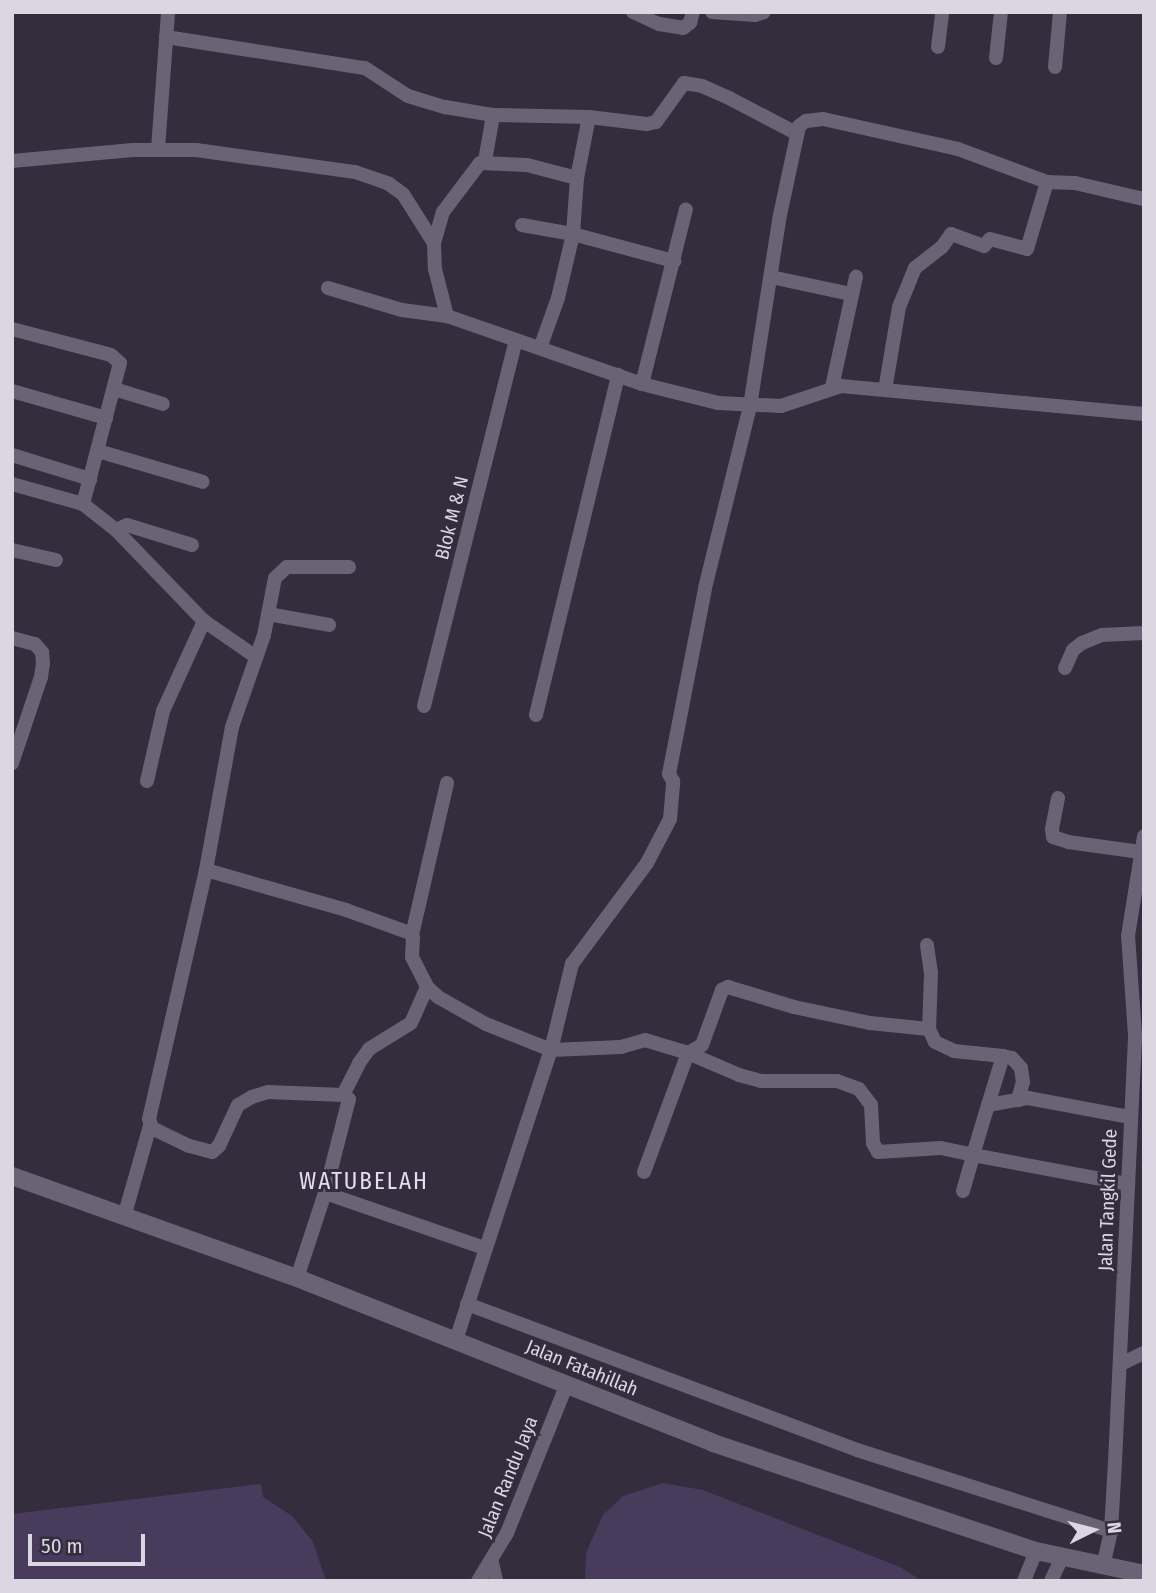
<!DOCTYPE html>
<style>
body{margin:0}
#map{position:relative;width:1156px;height:1593px;overflow:hidden;background:#342d3e;font-family:"Fira Sans Condensed",sans-serif}
div>[style]{position:absolute}
.green>*{inset:0;background:#493b5c}
.street>*{height:14px;margin:-7px;padding:0 7px;transform-origin:7px;border-radius:7px;background:#6a6376}
.secondary>*{height:18px;margin:-9px;padding:0 9px;transform-origin:9px;border-radius:9px;background:#6a6376}
span{translate:-50% -50%;white-space:nowrap;text-align:center;line-height:1.15;-webkit-text-stroke:6px #342d3e;paint-order:stroke}
.street-label{font-size:19px;color:#dbd7e2}
.quarter-label{font-size:23px;color:#e5dcf2;letter-spacing:2px}
.frame{position:absolute;inset:0;border:14px solid #dbd7e2;pointer-events:none}
.north{position:absolute;left:1058px;top:1495px;width:70px;height:70px;-webkit-text-stroke:5px #342d3e;paint-order:stroke;rotate:84deg;font-size:19px;font-weight:700;line-height:28px;text-align:center;color:#dbd7e2}
.north::after{content:'';display:block;margin:auto;width:24px;height:32px;background:#dbd7e2;clip-path:polygon(50% 0,100% 100%,50% 72%,0 100%)}
.scale{position:absolute;left:28px;top:1534px;width:117px;height:32px;box-sizing:border-box;border:4px solid #dbd7e2;border-top:0;padding-left:9px;font-size:21px;line-height:24px;white-space:nowrap;color:#dbd7e2;-webkit-text-stroke:5px #342d3e;paint-order:stroke}
</style>
<div id="map">
<div class="green">
<div style="clip-path:polygon(663px 1483px,703px 1490px,900px 1567px,922px 1581px,585px 1581px,586px 1553px,603px 1515px,623px 1496px)"></div>
<div style="clip-path:polygon(261px 1484px,263px 1497px,292px 1516px,313px 1542px,326px 1581px,12px 1581px,12px 1514px)"></div>
</div>
<div class="street">
<div style="left:633px;top:12px;width:29px;rotate:25deg"></div>
<div style="left:659px;top:24px;width:24px;rotate:9deg"></div>
<div style="left:683px;top:28px;width:9px;rotate:-36deg"></div>
<div style="left:690px;top:23px;width:11px;rotate:-75deg"></div>
<div style="left:712px;top:12px;width:43px;rotate:4deg"></div>
<div style="left:755px;top:15px;width:9px;rotate:-18deg"></div>
<div style="left:166px;top:37px;width:201px;rotate:8.9deg"></div>
<div style="left:365px;top:68px;width:51px;rotate:33.1deg"></div>
<div style="left:408px;top:96px;width:39px;rotate:17deg"></div>
<div style="left:445px;top:107px;width:49px;rotate:9.5deg"></div>
<div style="left:493px;top:115px;width:96px;rotate:1.2deg"></div>
<div style="left:589px;top:117px;width:58px;rotate:6.9deg"></div>
<div style="left:647px;top:124px;width:9px;rotate:-13deg"></div>
<div style="left:656px;top:122px;width:48px;rotate:-54.3deg"></div>
<div style="left:684px;top:83px;width:18px;rotate:9deg"></div>
<div style="left:702px;top:86px;width:30px;rotate:24deg"></div>
<div style="left:729px;top:98px;width:76px;rotate:27.6deg"></div>
<div style="left:938px;top:47px;width:35px;rotate:-83deg"></div>
<div style="left:996px;top:58px;width:46px;rotate:-83.8deg"></div>
<div style="left:1055px;top:67px;width:55px;rotate:-84.8deg"></div>
<div style="left:158px;top:149px;width:137px;rotate:-85.8deg"></div>
<div style="left:12px;top:161px;width:121px;rotate:-5.2deg"></div>
<div style="left:133px;top:150px;width:63px"></div>
<div style="left:196px;top:150px;width:161px;rotate:7.9deg"></div>
<div style="left:355px;top:172px;width:36px;rotate:19deg"></div>
<div style="left:389px;top:184px;width:17px;rotate:36deg"></div>
<div style="left:403px;top:194px;width:58px;rotate:57.7deg"></div>
<div style="left:434px;top:243px;width:26px;rotate:88deg"></div>
<div style="left:435px;top:269px;width:49px;rotate:75.7deg"></div>
<div style="left:447px;top:316px;width:207px;rotate:19.2deg"></div>
<div style="left:642px;top:384px;width:78px;rotate:14deg"></div>
<div style="left:718px;top:403px;width:63px;rotate:2.7deg"></div>
<div style="left:781px;top:406px;width:63px;rotate:-18.4deg"></div>
<div style="left:841px;top:386px;width:304px;rotate:5.3deg"></div>
<div style="left:485px;top:161px;width:47px;rotate:-80.1deg"></div>
<div style="left:522px;top:225px;width:52px;rotate:10deg"></div>
<div style="left:573px;top:234px;width:105px;rotate:15deg"></div>
<div style="left:434px;top:243px;width:32px;rotate:-74deg"></div>
<div style="left:443px;top:212px;width:61px;rotate:-52.9deg"></div>
<div style="left:480px;top:163px;width:47px;rotate:2.4deg"></div>
<div style="left:527px;top:165px;width:52px;rotate:14.6deg"></div>
<div style="left:771px;top:277px;width:82px;rotate:12deg"></div>
<div style="left:328px;top:288px;width:77px;rotate:16.6deg"></div>
<div style="left:402px;top:310px;width:45px;rotate:7.6deg"></div>
<div style="left:12px;top:329px;width:102px;rotate:14.7deg"></div>
<div style="left:111px;top:355px;width:12px;rotate:42deg"></div>
<div style="left:120px;top:363px;width:146px;rotate:104.7deg"></div>
<div style="left:83px;top:504px;width:42px;rotate:38.2deg"></div>
<div style="left:116px;top:530px;width:127px;rotate:46deg"></div>
<div style="left:204px;top:621px;width:63px;rotate:34.7deg"></div>
<div style="left:540px;top:348px;width:53px;rotate:-70.2deg"></div>
<div style="left:558px;top:298px;width:66px;rotate:-76.8deg"></div>
<div style="left:573px;top:234px;width:56px;rotate:-85.9deg"></div>
<div style="left:577px;top:178px;width:62px;rotate:-78.9deg"></div>
<div style="left:642px;top:384px;width:180px;rotate:-75.9deg"></div>
<div style="left:832px;top:387px;width:113px;rotate:-77.7deg"></div>
<div style="left:114px;top:389px;width:51px;rotate:17deg"></div>
<div style="left:885px;top:390px;width:84px;rotate:-80.4deg"></div>
<div style="left:899px;top:307px;width:42px;rotate:-67.7deg"></div>
<div style="left:915px;top:268px;width:34px;rotate:-38deg"></div>
<div style="left:942px;top:247px;width:16px;rotate:-55deg"></div>
<div style="left:951px;top:234px;width:35px;rotate:20deg"></div>
<div style="left:984px;top:246px;width:9px;rotate:-49deg"></div>
<div style="left:990px;top:239px;width:38px;rotate:15deg"></div>
<div style="left:1027px;top:249px;width:70px;rotate:-73.4deg"></div>
<div style="left:1047px;top:182px;width:28px;rotate:2deg"></div>
<div style="left:1075px;top:183px;width:71px;rotate:13.1deg"></div>
<div style="left:12px;top:391px;width:98px;rotate:16deg"></div>
<div style="left:98px;top:451px;width:109px;rotate:16.4deg"></div>
<div style="left:12px;top:455px;width:82px;rotate:17.1deg"></div>
<div style="left:12px;top:484px;width:74px;rotate:15.7deg"></div>
<div style="left:116px;top:530px;width:12px;rotate:-24deg"></div>
<div style="left:127px;top:525px;width:68px;rotate:17.1deg"></div>
<div style="left:12px;top:550px;width:45px;rotate:12.8deg"></div>
<div style="left:268px;top:614px;width:62px;rotate:10.2deg"></div>
<div style="left:12px;top:638px;width:24px;rotate:15deg"></div>
<div style="left:35px;top:644px;width:11px;rotate:49deg"></div>
<div style="left:42px;top:652px;width:11px;rotate:85deg"></div>
<div style="left:43px;top:663px;width:14px;rotate:98deg"></div>
<div style="left:41px;top:677px;width:91px;rotate:108.6deg"></div>
<div style="left:1065px;top:668px;width:20px;rotate:-66deg"></div>
<div style="left:1073px;top:650px;width:11px;rotate:-38deg"></div>
<div style="left:1082px;top:643px;width:22px;rotate:-22deg"></div>
<div style="left:1102px;top:635px;width:42px;rotate:-2.7deg"></div>
<div style="left:424px;top:706px;width:377px;rotate:-75.9deg"></div>
<div style="left:536px;top:715px;width:350px;rotate:-76.4deg"></div>
<div style="left:147px;top:781px;width:72px;rotate:-77.1deg"></div>
<div style="left:163px;top:711px;width:99px;rotate:-65.5deg"></div>
<div style="left:1058px;top:798px;width:32px;rotate:101deg"></div>
<div style="left:1052px;top:829px;width:8px;rotate:83deg"></div>
<div style="left:1053px;top:837px;width:16px;rotate:18deg"></div>
<div style="left:1068px;top:842px;width:73px;rotate:7.9deg"></div>
<div style="left:206px;top:870px;width:146px;rotate:15.9deg"></div>
<div style="left:346px;top:910px;width:68px;rotate:19.8deg"></div>
<div style="left:410px;top:933px;width:6px;rotate:59deg"></div>
<div style="left:413px;top:938px;width:19px;rotate:93deg"></div>
<div style="left:412px;top:957px;width:34px;rotate:63deg"></div>
<div style="left:427px;top:987px;width:15px;rotate:42deg"></div>
<div style="left:438px;top:997px;width:55px;rotate:29.4deg"></div>
<div style="left:486px;top:1024px;width:70px;rotate:21.8deg"></div>
<div style="left:551px;top:1050px;width:70px;rotate:-2.5deg"></div>
<div style="left:621px;top:1047px;width:25px;rotate:-16deg"></div>
<div style="left:645px;top:1040px;width:45px;rotate:16.8deg"></div>
<div style="left:688px;top:1053px;width:16px;rotate:-30deg"></div>
<div style="left:702px;top:1045px;width:59px;rotate:-70deg"></div>
<div style="left:722px;top:990px;width:7px;rotate:-27deg"></div>
<div style="left:728px;top:987px;width:69px;rotate:16.9deg"></div>
<div style="left:794px;top:1007px;width:78px;rotate:11.9deg"></div>
<div style="left:870px;top:1023px;width:59px;rotate:5.8deg"></div>
<div style="left:412px;top:935px;width:156px;rotate:-77deg"></div>
<div style="left:927px;top:945px;width:28px;rotate:82deg"></div>
<div style="left:931px;top:973px;width:56px;rotate:92deg"></div>
<div style="left:929px;top:1029px;width:14px;rotate:65deg"></div>
<div style="left:935px;top:1042px;width:21px;rotate:25deg"></div>
<div style="left:954px;top:1051px;width:49px;rotate:5.8deg"></div>
<div style="left:1003px;top:1056px;width:51px;rotate:107deg"></div>
<div style="left:1003px;top:1056px;width:9px;rotate:13deg"></div>
<div style="left:1012px;top:1058px;width:13px;rotate:48deg"></div>
<div style="left:1021px;top:1068px;width:14px;rotate:82deg"></div>
<div style="left:1023px;top:1082px;width:19px;rotate:106deg"></div>
<div style="left:343px;top:1095px;width:36px;rotate:-63deg"></div>
<div style="left:359px;top:1063px;width:17px;rotate:-54deg"></div>
<div style="left:369px;top:1049px;width:49px;rotate:-31.8deg"></div>
<div style="left:411px;top:1023px;width:39px;rotate:-66deg"></div>
<div style="left:644px;top:1172px;width:127px;rotate:-69.7deg"></div>
<div style="left:688px;top:1053px;width:56px;rotate:23.3deg"></div>
<div style="left:739px;top:1075px;width:23px;rotate:15deg"></div>
<div style="left:761px;top:1081px;width:76px"></div>
<div style="left:837px;top:1081px;width:23px;rotate:20deg"></div>
<div style="left:859px;top:1089px;width:20px;rotate:53deg"></div>
<div style="left:871px;top:1105px;width:38px;rotate:87deg"></div>
<div style="left:873px;top:1143px;width:10px;rotate:61deg"></div>
<div style="left:878px;top:1152px;width:63px;rotate:-3.6deg"></div>
<div style="left:941px;top:1148px;width:33px;rotate:12deg"></div>
<div style="left:973px;top:1155px;width:52px;rotate:-73.3deg"></div>
<div style="left:988px;top:1105px;width:41px;rotate:-9.9deg"></div>
<div style="left:1028px;top:1098px;width:104px;rotate:10.6deg"></div>
<div style="left:963px;top:1191px;width:37px;rotate:-74deg"></div>
<div style="left:973px;top:1155px;width:158px;rotate:10.6deg"></div>
<div style="left:325px;top:1193px;width:169px;rotate:19deg"></div>
<div style="left:124px;top:1217px;width:95px;rotate:-74.1deg"></div>
<div style="left:297px;top:1278px;width:89px;rotate:-71.8deg"></div>
<div style="left:325px;top:1193px;width:97px;rotate:-75.7deg"></div>
<div style="left:349px;top:1099px;width:7px;rotate:-146deg"></div>
<div style="left:343px;top:1095px;width:75px;rotate:-177.7deg"></div>
<div style="left:268px;top:1092px;width:17px;rotate:163deg"></div>
<div style="left:252px;top:1097px;width:16px;rotate:150deg"></div>
<div style="left:238px;top:1105px;width:45px;rotate:114.9deg"></div>
<div style="left:219px;top:1146px;width:9px;rotate:139deg"></div>
<div style="left:212px;top:1152px;width:24px;rotate:-165deg"></div>
<div style="left:189px;top:1146px;width:41px;rotate:-154.1deg"></div>
<div style="left:152px;top:1128px;width:9px;rotate:-108deg"></div>
<div style="left:149px;top:1119px;width:255px;rotate:-77.1deg"></div>
<div style="left:206px;top:870px;width:145px;rotate:-79.7deg"></div>
<div style="left:232px;top:727px;width:97px;rotate:-70.8deg"></div>
<div style="left:264px;top:635px;width:58px;rotate:-79.1deg"></div>
<div style="left:275px;top:578px;width:16px;rotate:-43deg"></div>
<div style="left:287px;top:567px;width:62px"></div>
<div style="left:467px;top:1304px;width:416px;rotate:20.5deg"></div>
<div style="left:857px;top:1450px;width:267px;rotate:17.7deg"></div>
<div style="left:456px;top:1340px;width:305px;rotate:-71.9deg"></div>
<div style="left:551px;top:1050px;width:89px;rotate:-76.3deg"></div>
<div style="left:572px;top:964px;width:126px;rotate:-53.4deg"></div>
<div style="left:647px;top:863px;width:50px;rotate:-62.4deg"></div>
<div style="left:670px;top:819px;width:38px;rotate:-85deg"></div>
<div style="left:673px;top:781px;width:8px;rotate:-120deg"></div>
<div style="left:669px;top:774px;width:189px;rotate:-79deg"></div>
<div style="left:705px;top:588px;width:187px;rotate:-76.1deg"></div>
<div style="left:750px;top:406px;width:193px;rotate:-81.1deg"></div>
<div style="left:780px;top:215px;width:91px;rotate:-77.9deg"></div>
<div style="left:799px;top:126px;width:9px;rotate:-36deg"></div>
<div style="left:806px;top:121px;width:17px;rotate:-7deg"></div>
<div style="left:823px;top:119px;width:138px;rotate:12.5deg"></div>
<div style="left:958px;top:149px;width:95px;rotate:20.3deg"></div>
<div style="left:1121px;top:1364px;width:25px;rotate:-26deg"></div>
<div style="left:492px;top:1563px;width:18px;rotate:77deg"></div>
<div style="left:1103px;top:1566px;width:36px;rotate:-77deg"></div>
<div style="left:1111px;top:1531px;width:69px;rotate:-86.7deg"></div>
<div style="left:1115px;top:1462px;width:427px;rotate:-87.3deg"></div>
<div style="left:1135px;top:1035px;width:99px;rotate:-94deg"></div>
<div style="left:1128px;top:936px;width:101px;rotate:-80.9deg"></div>
<div style="left:478px;top:1581px;width:56px;rotate:-58.9deg"></div>
<div style="left:507px;top:1533px;width:161px;rotate:-68.1deg"></div>
<div style="left:1024px;top:1581px;width:32px;rotate:-68deg"></div>
<div style="left:1051px;top:1581px;width:26px;rotate:-65deg"></div>
</div>
<div class="secondary">
<div style="left:12px;top:1176px;width:303px;rotate:19.7deg"></div>
<div style="left:297px;top:1278px;width:448px;rotate:21.6deg"></div>
<div style="left:713px;top:1443px;width:341px;rotate:18.5deg"></div>
<div style="left:1036px;top:1551px;width:110px;rotate:12deg"></div>
</div>
<div class="street-label">
<span style="left:452px;top:518px;rotate:-76deg">Blok M &amp; N</span>
<span style="left:1108px;top:1200px;rotate:-88deg">Jalan Tangkil Gede</span>
<span style="left:582px;top:1368px;rotate:22deg">Jalan Fatahillah</span>
<span style="left:508px;top:1477px;rotate:-68deg">Jalan Randu Jaya</span>
</div>
<div class="quarter-label">
<span style="left:364px;top:1181px">WATUBELAH</span>
</div>
<div class="frame"></div>
<div class="north">N</div>
<div class="scale">50 m</div>
</div>
